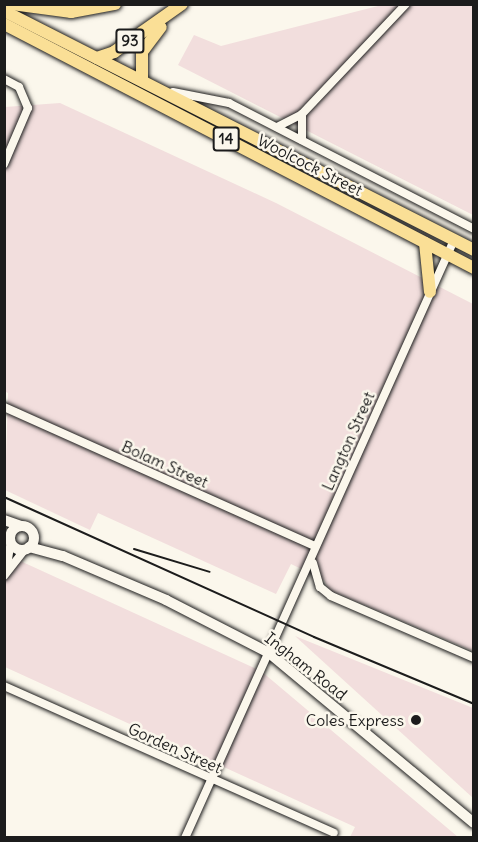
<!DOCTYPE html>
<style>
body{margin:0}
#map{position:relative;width:478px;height:842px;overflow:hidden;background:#fbf7ec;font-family:Delius,sans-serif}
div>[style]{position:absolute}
.built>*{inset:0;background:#f2dedd}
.roads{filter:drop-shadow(0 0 2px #1c1c1c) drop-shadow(0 0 2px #1c1c1c)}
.minor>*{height:8px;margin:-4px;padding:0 4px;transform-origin:4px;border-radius:4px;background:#fbf7ec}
.secondary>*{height:10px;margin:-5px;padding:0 5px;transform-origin:5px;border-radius:5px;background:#fbf7ec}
.secondary>.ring{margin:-5px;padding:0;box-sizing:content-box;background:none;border:10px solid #fbf7ec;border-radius:50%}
.primary>*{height:12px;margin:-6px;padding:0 6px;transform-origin:6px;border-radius:6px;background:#fadf96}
.rail>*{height:2px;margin:-1px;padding:0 1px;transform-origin:1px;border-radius:1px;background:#1c1c1c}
.dots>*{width:16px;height:16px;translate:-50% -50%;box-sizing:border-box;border:3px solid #fbf7ec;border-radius:50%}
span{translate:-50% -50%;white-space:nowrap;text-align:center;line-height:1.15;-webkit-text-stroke:5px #fbf7ec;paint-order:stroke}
.shield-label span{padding:2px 4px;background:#fbf7ec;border:2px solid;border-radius:4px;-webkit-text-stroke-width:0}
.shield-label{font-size:15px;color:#1c1c1c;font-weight:700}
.street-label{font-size:16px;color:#1c1c1c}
.poi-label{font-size:16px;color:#1c1c1c}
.right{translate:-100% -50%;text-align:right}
.frame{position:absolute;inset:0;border:6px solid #1c1c1c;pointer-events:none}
</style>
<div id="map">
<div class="built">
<div style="clip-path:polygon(382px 5px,473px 5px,473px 215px,178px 65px,194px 35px,221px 46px)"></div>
<div style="clip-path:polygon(60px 103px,276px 203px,473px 304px,473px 651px,329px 590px,324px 580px,291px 564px,276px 594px,98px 513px,90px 530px,5px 490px,8px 393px,4px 391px,5px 107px)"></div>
<div style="clip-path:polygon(5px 554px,261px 671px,458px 837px,350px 837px,355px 827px,5px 667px)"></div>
<div style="clip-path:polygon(295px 636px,473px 708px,473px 798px)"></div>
</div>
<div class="roads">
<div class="minor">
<div style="left:4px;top:79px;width:17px;rotate:28deg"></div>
<div style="left:19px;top:87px;width:23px;rotate:67deg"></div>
<div style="left:28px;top:108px;width:61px;rotate:113.2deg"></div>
<div style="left:173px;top:92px;width:57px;rotate:11.1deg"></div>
<div style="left:229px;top:103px;width:276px;rotate:27.2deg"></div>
<div style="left:277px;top:127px;width:28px;rotate:-27deg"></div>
<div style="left:302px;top:114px;width:151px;rotate:-46.6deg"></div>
<div style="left:302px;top:140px;width:26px;rotate:-90deg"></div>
<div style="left:4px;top:407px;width:341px;rotate:24.1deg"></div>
<div style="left:313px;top:563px;width:25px;rotate:74deg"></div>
<div style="left:320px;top:587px;width:14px;rotate:39deg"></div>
<div style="left:331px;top:596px;width:156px;rotate:23.4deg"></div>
<div style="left:6px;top:572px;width:30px;rotate:-81deg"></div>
<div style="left:4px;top:576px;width:34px;rotate:-52deg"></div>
<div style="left:4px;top:686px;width:361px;rotate:24deg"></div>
<div style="left:185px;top:838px;width:656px;rotate:-65.78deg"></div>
</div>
<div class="secondary">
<div style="left:4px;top:520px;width:18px;rotate:19deg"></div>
<div class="ring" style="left:10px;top:526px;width:14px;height:14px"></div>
<div style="left:29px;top:547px;width:35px;rotate:15deg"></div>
<div style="left:63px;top:556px;width:112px;rotate:23.1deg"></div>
<div style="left:166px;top:600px;width:116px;rotate:27.2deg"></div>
<div style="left:269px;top:653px;width:266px;rotate:39.7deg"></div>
</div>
<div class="primary">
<div style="left:12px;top:4px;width:60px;rotate:7.7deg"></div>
<div style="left:71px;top:12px;width:45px;rotate:-10.3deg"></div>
<div style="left:4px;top:11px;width:527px;rotate:26.95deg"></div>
<div style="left:4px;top:24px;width:530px;rotate:27.44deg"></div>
<div style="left:97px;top:58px;width:18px;rotate:-19deg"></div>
<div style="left:114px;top:52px;width:83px;rotate:-35.2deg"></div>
<div style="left:142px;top:79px;width:27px;rotate:-90deg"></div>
<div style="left:142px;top:52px;width:31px;rotate:-53deg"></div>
<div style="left:425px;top:243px;width:49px;rotate:84.2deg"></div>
</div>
</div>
<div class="rail">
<div style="left:4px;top:497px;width:340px;rotate:24.3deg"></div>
<div style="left:314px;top:637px;width:173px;rotate:22.7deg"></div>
<div style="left:134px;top:549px;width:79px;rotate:16.8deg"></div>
</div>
<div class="dots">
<div style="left:416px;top:720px;background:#1c1c1c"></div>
</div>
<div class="shield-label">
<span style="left:130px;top:41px">93</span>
<span style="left:226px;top:139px">14</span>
</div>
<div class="street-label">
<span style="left:310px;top:165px;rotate:27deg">Woolcock Street</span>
<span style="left:348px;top:441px;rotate:-66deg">Langton Street</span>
<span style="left:165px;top:464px;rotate:24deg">Bolam Street</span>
<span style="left:306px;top:666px;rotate:38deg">Ingham Road</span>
<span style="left:175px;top:748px;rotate:24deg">Gorden Street</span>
</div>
<div class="poi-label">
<span class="right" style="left:404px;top:720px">Coles Express</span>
</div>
<div class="frame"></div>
</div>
